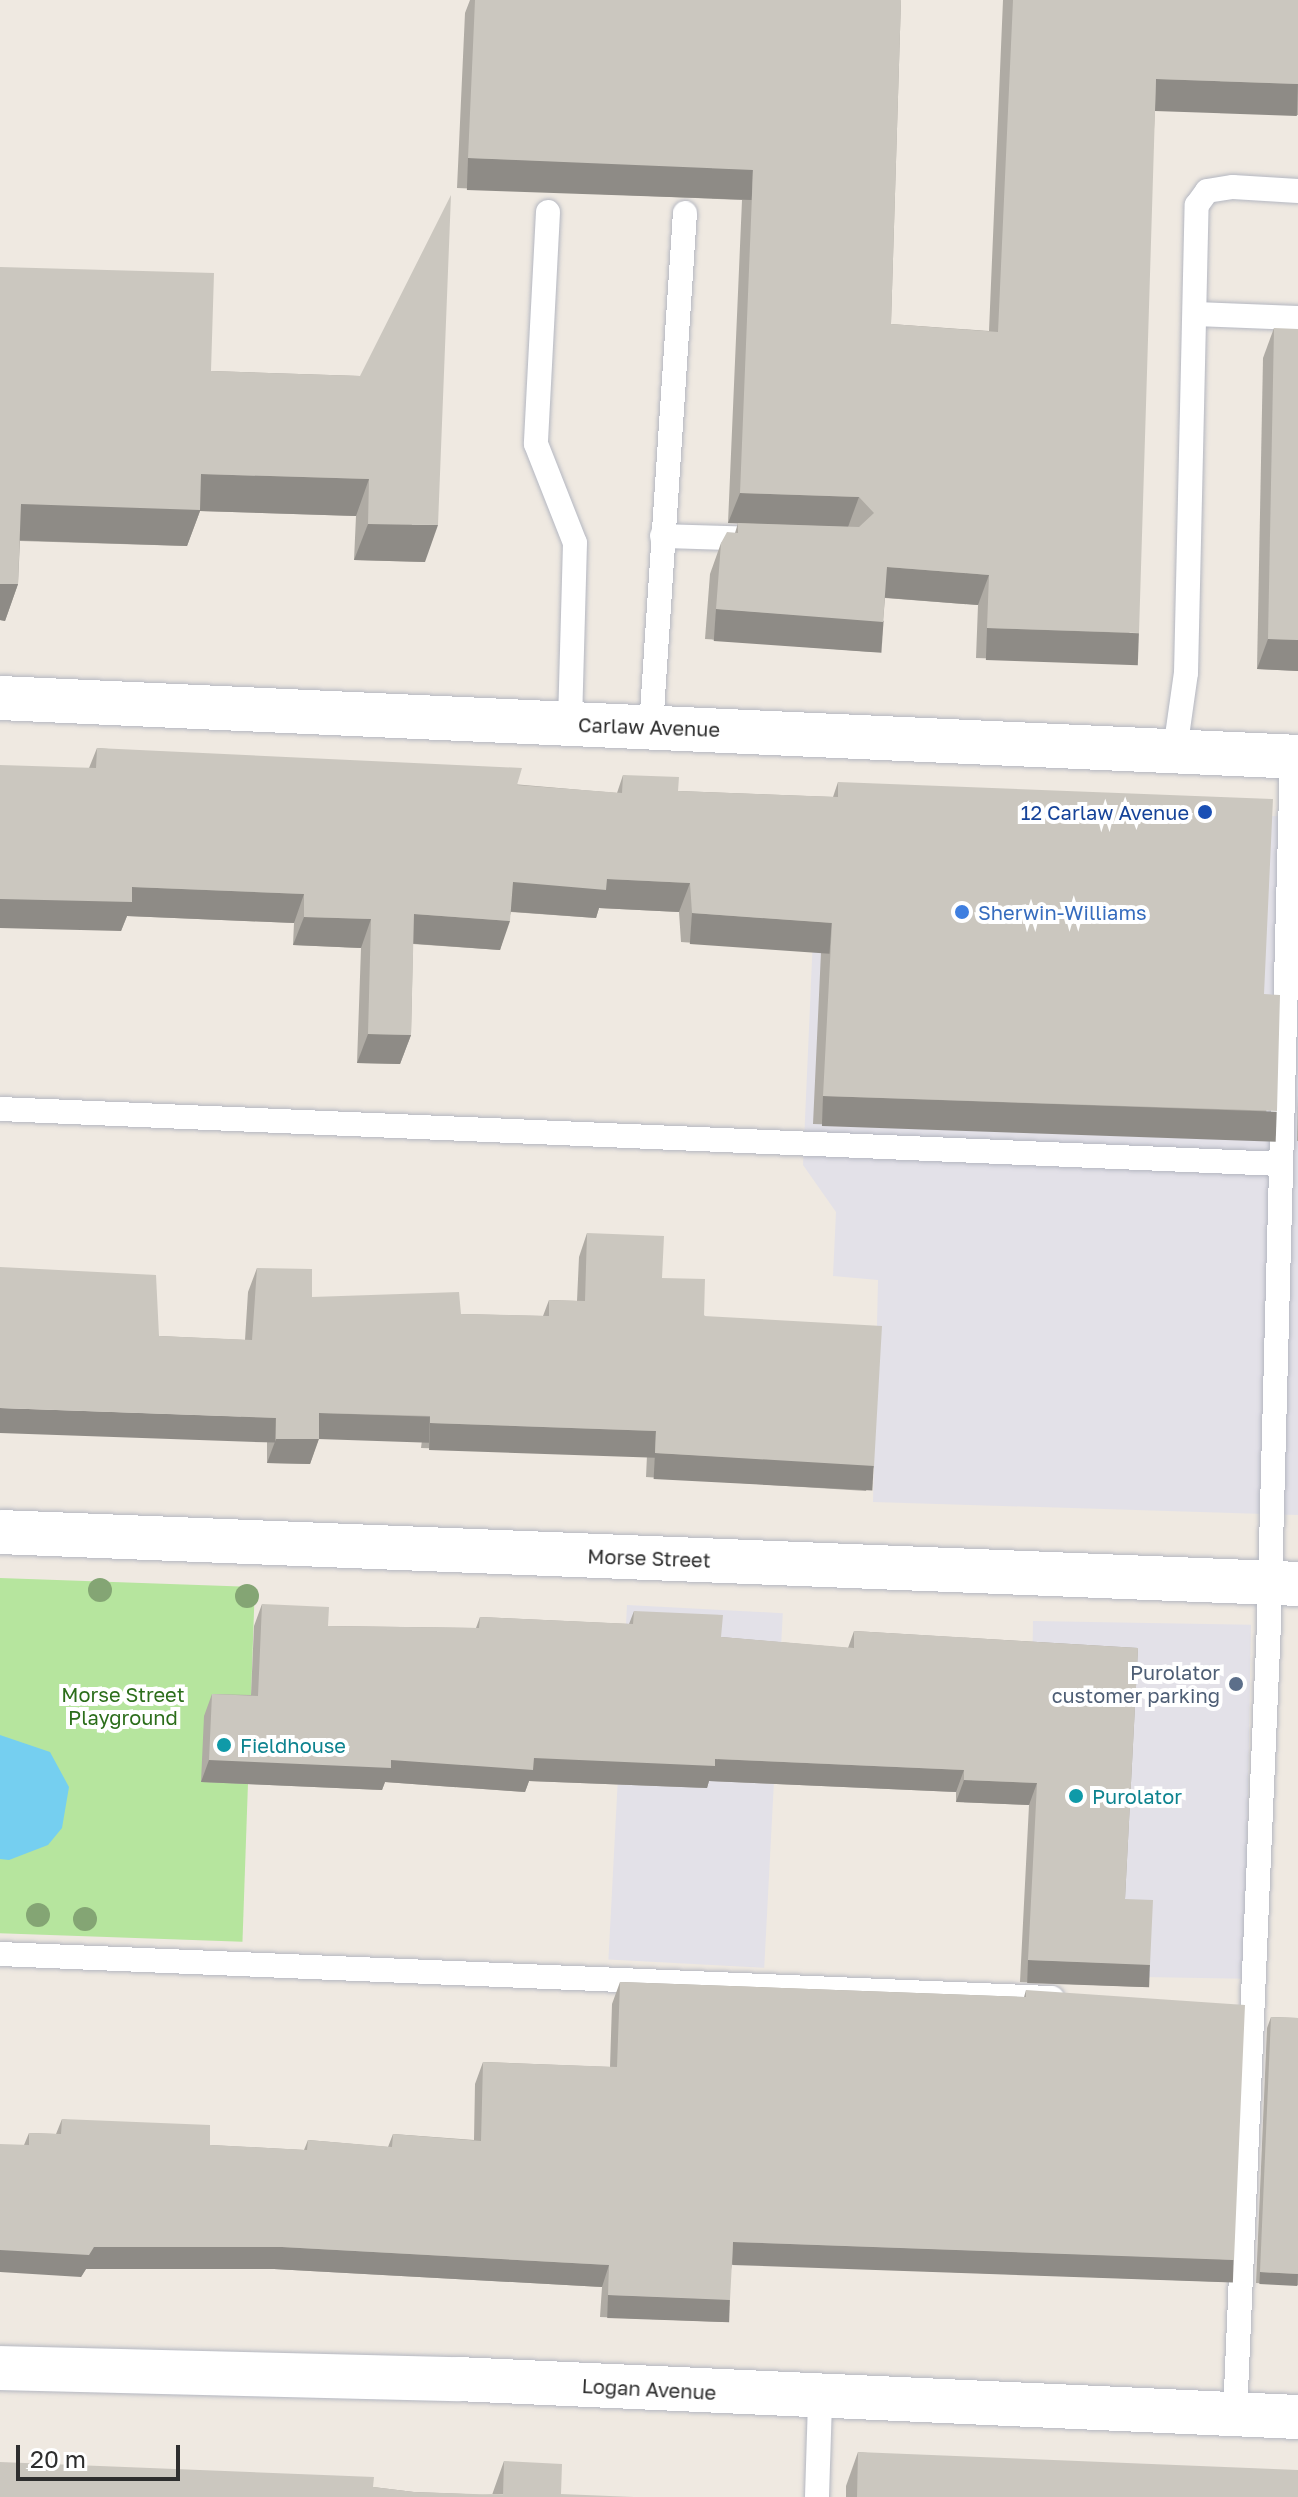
<!DOCTYPE html>
<style>
body{margin:0}
#map{position:relative;width:1298px;height:2497px;overflow:hidden;background:#efe9e1;font-family:"Golos Text",sans-serif}
div>[style]{position:absolute}
.industrial>*{inset:0;background:#e3e1e8;transform-origin:0 0}
.green>*{inset:0;background:#b6e59e;transform-origin:0 0}
.water>*{inset:0;background:#75cff0}
.roads{filter:drop-shadow(0 0 2px #b4b7c1) drop-shadow(0 0 2px #b4b7c1)}
.service>*{height:24px;margin:-12px;padding:0 12px;transform-origin:12px;border-radius:12px;background:#fff}
.minor>*{height:44px;margin:-22px;padding:0 22px;transform-origin:22px;border-radius:22px;background:#fff}
.secondary>*{height:44px;margin:-22px;padding:0 22px;transform-origin:22px;border-radius:22px;background:#fff}
.trees>*{width:24px;height:24px;margin:-12px;border-radius:50%;background:#84a574}
.wall>*{inset:0;background:#afaba4}
.shaded-wall>*{inset:0;background:#8e8b86;transform-origin:0 0}
.building>*{inset:0;background:#cbc7bf}
.dots>*{width:22px;height:22px;translate:-50% -50%;box-sizing:border-box;border:4px solid #fff;border-radius:50%}
span{translate:-50% -50%;white-space:nowrap;text-align:center;line-height:1.15;-webkit-text-stroke:8px #fff;paint-order:stroke}
.street-label{font-size:20px;color:#2e2e2e}
.transit-label{font-size:20px;color:#164399}
.right{translate:-100% -50%;text-align:right}
.shop-label{font-size:20px;color:#366cbe}
.left{translate:0 -50%;text-align:left}
.service-label{font-size:20px;color:#4e5e75}
.park-label{font-size:20px;color:#2c6e1b}
.culture-label{font-size:20px;color:#0d838f}
.scale{position:absolute;left:16px;top:2445px;width:164px;height:36px;box-sizing:border-box;border:4px solid #2e2e2e;border-top:0;padding-left:10px;font-size:24px;line-height:28px;white-space:nowrap;color:#2e2e2e;-webkit-text-stroke:6px #fff;paint-order:stroke}
</style>
<div id="map">
<div class="industrial">
<div style="clip-path:polygon(819px 800px,1298px 817px,1298px 1515px,873px 1502px,878px 1280px,833px 1276px,836px 1212px,803px 1165px)"></div>
<div style="left:627px;top:1605px;width:156px;height:355px;rotate:3deg"></div>
<div style="left:1033px;top:1621px;width:218px;height:354px;rotate:1deg"></div>
</div>
<div class="green">
<div style="left:0;top:1578px;width:255px;height:355px;rotate:2deg"></div>
</div>
<div class="water">
<div style="clip-path:polygon(0 1735px,50px 1752px,69px 1787px,62px 1828px,48px 1845px,9px 1860px,0 1859px)"></div>
</div>
<div class="roads">
<div class="service">
<div style="left:548px;top:212px;width:232px;rotate:93deg"></div>
<div style="left:536px;top:444px;width:106px;rotate:68.5deg"></div>
<div style="left:575px;top:543px;width:181px;rotate:91.6deg"></div>
<div style="left:1195px;top:314px;width:103px;rotate:2.2deg"></div>
<div style="left:662px;top:536px;width:94px;rotate:1.8deg"></div>
<div style="left:651px;top:727px;width:515px;rotate:-86.22deg"></div>
<div style="left:1175px;top:750px;width:78px;rotate:-81.9deg"></div>
<div style="left:1186px;top:673px;width:468px;rotate:-88.7deg"></div>
<div style="left:1197px;top:205px;width:17px;rotate:-54deg"></div>
<div style="left:1207px;top:191px;width:26px;rotate:-9deg"></div>
<div style="left:1233px;top:187px;width:65px;rotate:3.5deg"></div>
<div style="left:0;top:1109px;width:1281px;rotate:2.46deg"></div>
<div style="left:0;top:1954px;width:1053px;rotate:2.4deg"></div>
<div style="left:1235px;top:2415px;width:794px;rotate:-87.54deg"></div>
<div style="left:1269px;top:1622px;width:866px;rotate:-88.48deg"></div>
<div style="left:817px;top:2497px;width:98px;rotate:-88.2deg"></div>
</div>
<div class="minor">
<div style="left:0;top:1532px;width:1299px;rotate:2.29deg"></div>
<div style="left:0;top:2368px;width:457px;rotate:1.4deg"></div>
<div style="left:457px;top:2379px;width:842px;rotate:2.59deg"></div>
</div>
<div class="secondary">
<div style="left:0;top:698px;width:1299px;rotate:2.6deg"></div>
</div>
</div>
<div class="trees">
<div style="left:100px;top:1590px"></div>
<div style="left:247px;top:1596px"></div>
<div style="left:38px;top:1915px"></div>
<div style="left:85px;top:1919px"></div>
</div>
<div class="wall">
<div style="clip-path:polygon(470px 0,901px 0,891px 324px,989px 331px,1003px 0,1298px 0,1298px 115px,1155px 109px,1128px 663px,976px 658px,978px 605px,885px 598px,883px 622px,872px 652px,705px 639px,710px 574px,721px 543px,735px 533px,738px 523px,728px 523px,742px 200px,457px 188px,465px 13px)"></div>
<div style="clip-path:polygon(0 267px,211px 371px,360px 376px,425px 562px,354px 560px,356px 516px,200px 511px,187px 546px,20px 541px,18px 584px,5px 621px,0 620px)"></div>
<div style="clip-path:polygon(1274px 328px,1298px 671px,1257px 669px,1263px 358px)"></div>
<div style="clip-path:polygon(97px 748px,617px 793px,623px 775px,678px 791px,833px 797px,838px 782px,1264px 994px,1267px 1139px,813px 1124px,821px 952px,681px 942px,679px 912px,599px 908px,596px 918px,511px 912px,500px 950px,413px 944px,411px 1035px,400px 1064px,357px 1063px,361px 948px,293px 945px,294px 923px,127px 916px,121px 931px,89px 768px)"></div>
<div style="clip-path:polygon(1298px 1095px,1298px 1141px,1297px 1141px)"></div>
<div style="clip-path:polygon(587px 1233px,662px 1278px,874px 1466px,866px 1491px,646px 1477px,647px 1455px,421px 1448px,422px 1440px,319px 1437px,310px 1464px,267px 1463px,267px 1442px,159px 1336px,245px 1340px,248px 1292px,257px 1268px,312px 1297px,461px 1314px,543px 1316px,549px 1300px,577px 1301px,579px 1257px)"></div>
<div style="clip-path:polygon(262px 1604px,328px 1626px,476px 1628px,480px 1617px,629px 1624px,634px 1611px,721px 1637px,848px 1648px,854px 1631px,1138px 1648px,1125px 1899px,1150px 1965px,1142px 1987px,1020px 1982px,1029px 1805px,956px 1802px,956px 1792px,709px 1781px,707px 1788px,529px 1781px,525px 1792px,385px 1782px,382px 1790px,201px 1782px,204px 1716px,212px 1694px,251px 1695px,254px 1626px)"></div>
<div style="clip-path:polygon(620px 1982px,1024px 1997px,1026px 1990px,1226px 2282px,732px 2264px,722px 2322px,600px 2317px,602px 2287px,274px 2269px,86px 2269px,81px 2277px,24px 2145px,29px 2133px,56px 2134px,62px 2119px,210px 2145px,304px 2150px,308px 2140px,388px 2147px,393px 2134px,474px 2140px,475px 2084px,483px 2062px,610px 2067px,612px 2004px)"></div>
<div style="clip-path:polygon(1298px 2007px,1298px 2285px,1256px 2283px,1267px 2028px,1271px 2017px,1298px 2018px)"></div>
<div style="clip-path:polygon(858px 2452px,1298px 2497px,846px 2497px,846px 2486px)"></div>
<div style="clip-path:polygon(504px 2461px,561px 2494px,0 2497px,373px 2487px,414px 2492px,492px 2495px)"></div>
</div>
<div class="shaded-wall">
<div style="left:1156px;top:79px;width:142px;height:32px;rotate:2deg"></div>
<div style="left:468px;top:158px;width:285px;height:32px;rotate:2deg"></div>
<div style="clip-path:polygon(201px 474px,369px 479px,356px 516px,200px 511px,187px 546px,8px 540px,21px 504px)"></div>
<div style="clip-path:polygon(740px 493px,859px 497px,848px 527px,728px 523px)"></div>
<div style="clip-path:polygon(368px 524px,438px 525px,425px 562px,354px 560px)"></div>
<div style="clip-path:polygon(887px 567px,989px 575px,978px 605px,876px 597px)"></div>
<div style="clip-path:polygon(0 584px,18px 584px,5px 621px,0 620px)"></div>
<div style="left:716px;top:609px;width:168px;height:32px;rotate:4deg"></div>
<div style="left:987px;top:628px;width:152px;height:32px;rotate:2deg"></div>
<div style="clip-path:polygon(1268px 639px,1298px 640px,1298px 671px,1257px 669px)"></div>
<div style="clip-path:polygon(607px 879px,690px 883px,679px 912px,599px 908px,596px 918px,502px 911px,513px 882px)"></div>
<div style="clip-path:polygon(132px 887px,304px 894px,294px 923px,127px 916px,121px 931px,0 928px,0 899px)"></div>
<div style="left:692px;top:913px;width:140px;height:31px;rotate:4deg"></div>
<div style="clip-path:polygon(414px 914px,510px 921px,500px 950px,404px 943px)"></div>
<div style="clip-path:polygon(304px 917px,371px 919px,361px 948px,293px 945px)"></div>
<div style="clip-path:polygon(368px 1034px,411px 1035px,400px 1064px,357px 1063px)"></div>
<div style="left:823px;top:1096px;width:454px;height:30px;rotate:2deg"></div>
<div style="left:0;top:1408px;width:276px;height:25px;rotate:2deg"></div>
<div style="left:319px;top:1413px;width:111px;height:26px;rotate:2deg"></div>
<div style="left:430px;top:1423px;width:226px;height:27px;rotate:2deg"></div>
<div style="clip-path:polygon(276px 1439px,319px 1439px,310px 1464px,267px 1463px)"></div>
<div style="left:655px;top:1453px;width:219px;height:26px;rotate:3deg"></div>
<div style="clip-path:polygon(534px 1758px,715px 1759px,964px 1770px,956px 1792px,709px 1781px,707px 1788px,529px 1781px,525px 1792px,385px 1782px,382px 1790px,201px 1782px,209px 1760px)"></div>
<div style="clip-path:polygon(964px 1780px,1037px 1783px,1029px 1805px,956px 1802px)"></div>
<div style="left:1028px;top:1960px;width:122px;height:23px;rotate:2deg"></div>
<div style="left:733px;top:2242px;width:501px;height:23px;rotate:2deg"></div>
<div style="clip-path:polygon(94px 2247px,282px 2247px,609px 2265px,602px 2287px,274px 2269px,86px 2269px,81px 2277px,0 2272px,0 2250px)"></div>
<div style="left:1260px;top:2272px;width:38px;height:12px;rotate:3deg"></div>
<div style="left:608px;top:2295px;width:122px;height:23px;rotate:2deg"></div>
</div>
<div class="building">
<div style="clip-path:polygon(475px 0,901px 0,891px 324px,998px 332px,1013px 0,1298px 0,1298px 84px,1156px 79px,1139px 633px,987px 628px,989px 575px,887px 567px,883px 622px,716px 609px,721px 543px,727px 532px,738px 533px,738px 523px,859px 527px,874px 513px,859px 497px,740px 493px,753px 170px,468px 158px)"></div>
<div style="clip-path:polygon(451px 195px,438px 525px,368px 524px,369px 479px,201px 474px,200px 510px,21px 504px,18px 584px,0 584px,0 267px,214px 273px,211px 371px,360px 376px)"></div>
<div style="clip-path:polygon(1274px 328px,1298px 329px,1298px 640px,1268px 639px)"></div>
<div style="clip-path:polygon(97px 748px,522px 768px,517px 785px,622px 793px,623px 775px,679px 777px,678px 791px,838px 797px,838px 782px,1273px 799px,1264px 994px,1280px 995px,1277px 1111px,823px 1096px,832px 923px,692px 913px,690px 883px,607px 879px,606px 890px,513px 882px,510px 921px,414px 914px,411px 1035px,368px 1034px,371px 919px,304px 917px,304px 894px,132px 887px,132px 902px,0 899px,0 765px,96px 768px)"></div>
<div style="clip-path:polygon(587px 1233px,664px 1236px,662px 1278px,705px 1279px,704px 1316px,882px 1326px,874px 1466px,655px 1453px,656px 1431px,430px 1423px,430px 1416px,319px 1413px,319px 1439px,276px 1439px,276px 1418px,0 1408px,0 1267px,156px 1275px,159px 1336px,252px 1340px,257px 1268px,312px 1269px,312px 1297px,459px 1292px,461px 1314px,549px 1316px,549px 1300px,585px 1301px)"></div>
<div style="clip-path:polygon(262px 1604px,329px 1607px,328px 1626px,479px 1628px,480px 1617px,633px 1624px,634px 1611px,723px 1615px,721px 1637px,854px 1648px,854px 1631px,1138px 1648px,1125px 1899px,1153px 1900px,1150px 1965px,1028px 1960px,1037px 1783px,964px 1780px,964px 1770px,715px 1759px,715px 1766px,534px 1758px,533px 1770px,391px 1760px,391px 1768px,209px 1760px,212px 1694px,258px 1696px)"></div>
<div style="clip-path:polygon(620px 1982px,1026px 1997px,1026px 1990px,1245px 2005px,1234px 2260px,733px 2242px,730px 2300px,608px 2295px,609px 2265px,282px 2247px,94px 2247px,89px 2255px,0 2250px,0 2144px,29px 2145px,29px 2133px,61px 2134px,62px 2119px,210px 2125px,210px 2145px,307px 2150px,308px 2140px,392px 2147px,393px 2134px,481px 2141px,483px 2062px,617px 2067px)"></div>
<div style="clip-path:polygon(1271px 2017px,1298px 2018px,1298px 2274px,1260px 2272px)"></div>
<div style="clip-path:polygon(858px 2452px,1298px 2470px,1298px 2497px,857px 2497px)"></div>
<div style="clip-path:polygon(504px 2461px,562px 2464px,561px 2494px,634px 2497px,0 2497px,0 2462px,374px 2477px,373px 2487px,414px 2492px,503px 2495px)"></div>
</div>
<div class="dots">
<div style="left:1205px;top:812px;background:#1a4fb4"></div>
<div style="left:962px;top:912px;background:#3f7fe0"></div>
<div style="left:1236px;top:1684px;background:#5c6f8a"></div>
<div style="left:224px;top:1745px;background:#0f9aa8"></div>
<div style="left:1076px;top:1796px;background:#0f9aa8"></div>
</div>
<div class="street-label">
<span style="left:649px;top:727px;rotate:2deg">Carlaw Avenue</span>
<span style="left:649px;top:1558px;rotate:2deg">Morse Street</span>
<span style="left:649px;top:2389px;rotate:3deg">Logan Avenue</span>
</div>
<div class="transit-label">
<span class="right" style="left:1189px;top:812px">12 Carlaw Avenue</span>
</div>
<div class="shop-label">
<span class="left" style="left:978px;top:912px">Sherwin-Williams</span>
</div>
<div class="service-label">
<span class="right" style="left:1220px;top:1684px">Purolator<br>customer parking</span>
</div>
<div class="park-label">
<span style="left:123px;top:1706px">Morse Street<br>Playground</span>
</div>
<div class="culture-label">
<span class="left" style="left:240px;top:1745px">Fieldhouse</span>
<span class="left" style="left:1092px;top:1796px">Purolator</span>
</div>
<div class="scale">20 m</div>
</div>
